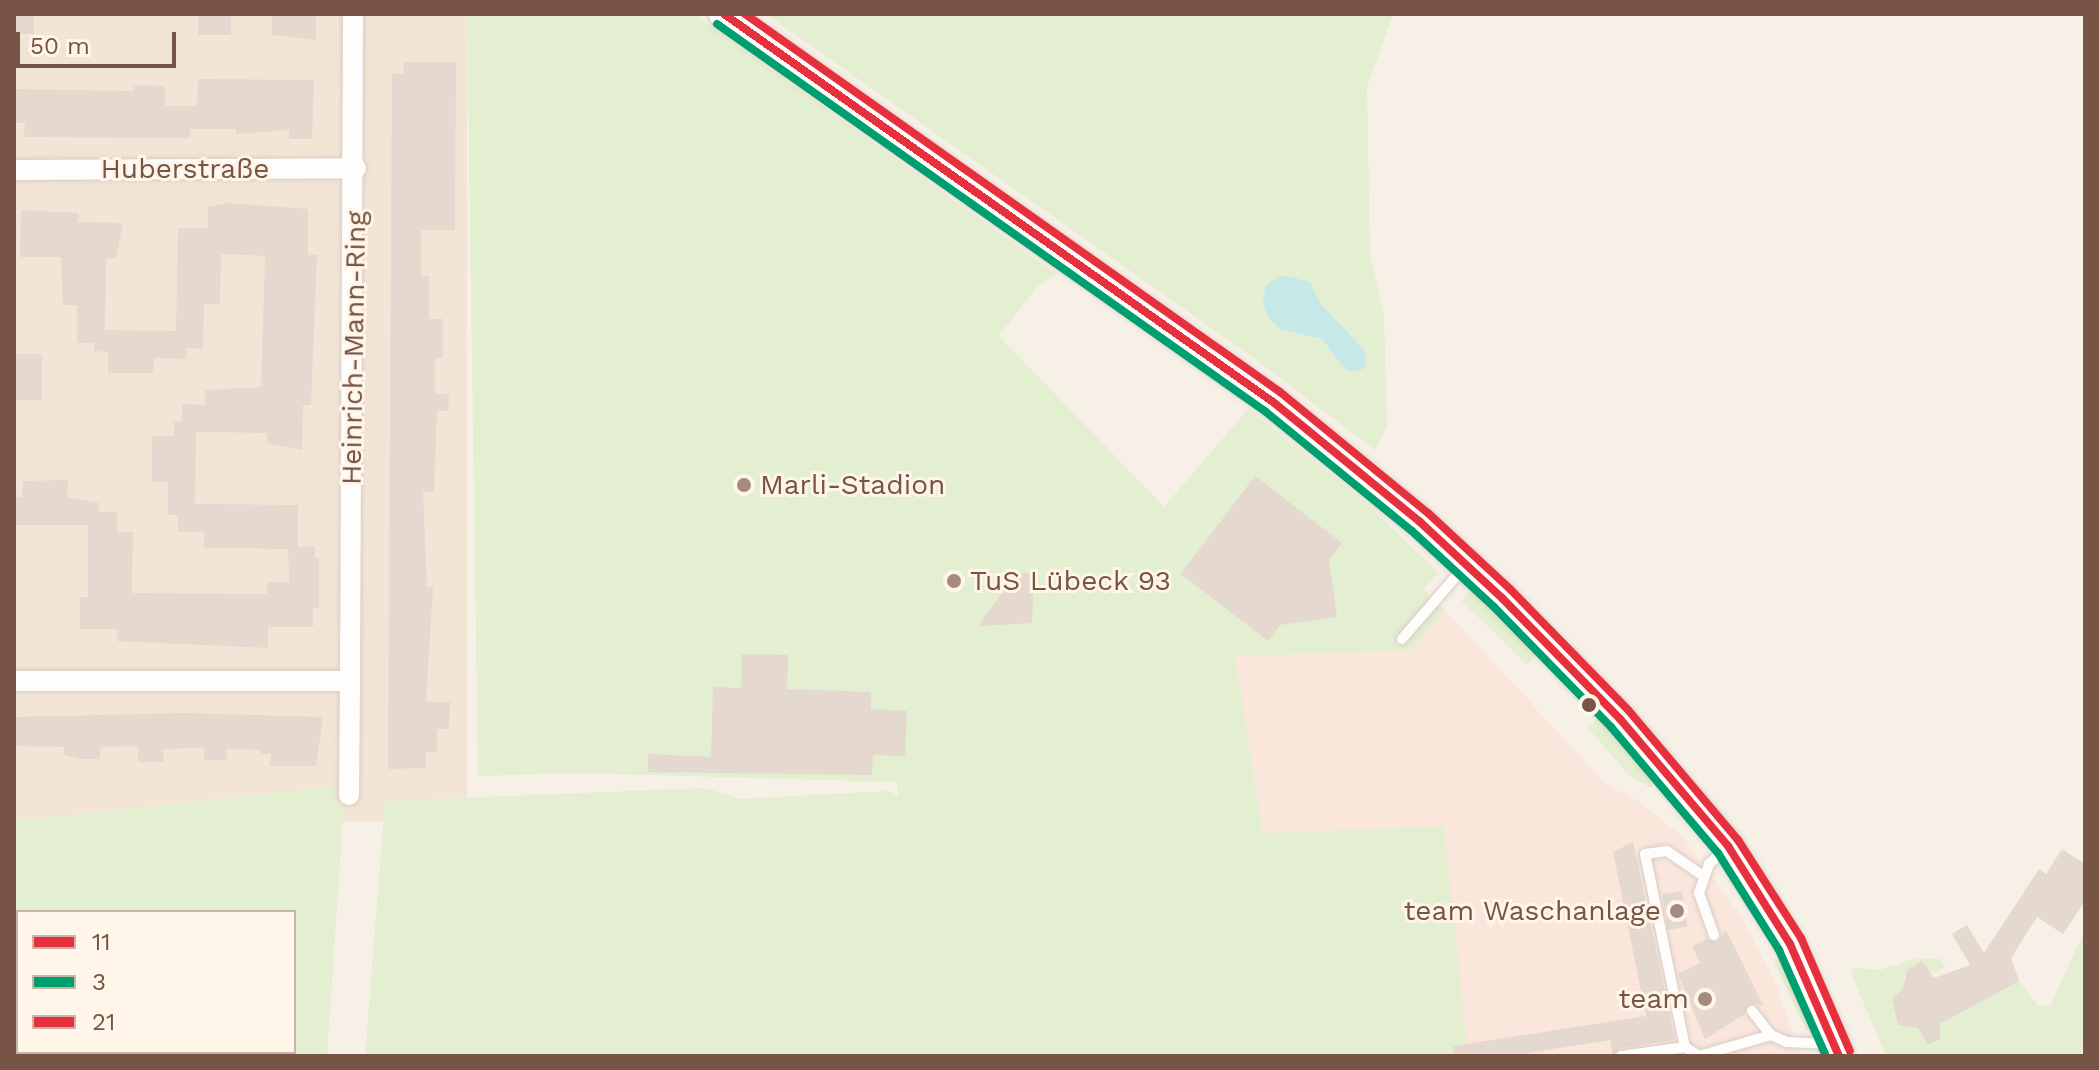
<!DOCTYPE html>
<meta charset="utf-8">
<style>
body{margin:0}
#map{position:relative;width:2099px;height:1070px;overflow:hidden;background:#f7f0e7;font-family:"Work Sans",sans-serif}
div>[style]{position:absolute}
.residential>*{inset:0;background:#f3e5d6;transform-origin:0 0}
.commercial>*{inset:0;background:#fbe6dc}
.green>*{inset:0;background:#e4eed0;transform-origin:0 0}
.water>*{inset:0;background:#c7e8e8}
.building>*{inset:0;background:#e4d8cf;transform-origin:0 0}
.roads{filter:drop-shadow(0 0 2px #d8cdc5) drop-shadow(0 0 2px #d8cdc5)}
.service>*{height:10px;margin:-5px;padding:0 5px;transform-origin:5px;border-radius:5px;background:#fefdfb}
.minor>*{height:20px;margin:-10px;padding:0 10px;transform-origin:10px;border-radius:10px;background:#fefdfb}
.secondary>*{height:30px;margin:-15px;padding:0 15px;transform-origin:15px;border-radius:15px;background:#fefdfb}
.bus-1>*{height:8px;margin:-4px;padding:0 4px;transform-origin:4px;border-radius:4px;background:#e7303d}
.bus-2>*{height:8px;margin:-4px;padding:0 4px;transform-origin:4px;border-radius:4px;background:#009f6f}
.bus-3>*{height:8px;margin:-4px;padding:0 4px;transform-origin:4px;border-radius:4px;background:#e7303d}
.dots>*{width:22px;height:22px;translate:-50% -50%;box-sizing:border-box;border:4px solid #fff5e8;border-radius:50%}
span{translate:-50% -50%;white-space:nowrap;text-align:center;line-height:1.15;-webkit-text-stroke:6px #fff5e8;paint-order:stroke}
.street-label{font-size:28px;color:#775445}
.poi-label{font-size:28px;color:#775445}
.left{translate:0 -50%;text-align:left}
.right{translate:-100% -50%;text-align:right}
.frame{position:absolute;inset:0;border:16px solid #775445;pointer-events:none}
.legend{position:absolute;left:16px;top:910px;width:280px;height:144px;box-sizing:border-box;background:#fff5e8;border:2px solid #c9b5a7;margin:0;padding:10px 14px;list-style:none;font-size:24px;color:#775445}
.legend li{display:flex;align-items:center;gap:16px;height:40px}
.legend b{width:40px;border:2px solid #c9b5a7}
.scale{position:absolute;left:16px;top:32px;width:160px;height:36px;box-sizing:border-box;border:4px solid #775445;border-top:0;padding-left:10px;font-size:24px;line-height:28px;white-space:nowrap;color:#775445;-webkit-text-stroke:6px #fff5e8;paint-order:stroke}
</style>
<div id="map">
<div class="residential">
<div style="left:14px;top:14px;width:453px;height:807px"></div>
</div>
<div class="commercial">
<div style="clip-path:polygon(1445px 610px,1607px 785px,1637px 800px,1682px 836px,1740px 915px,1773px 978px,1802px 1056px,1468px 1056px,1263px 833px,1235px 656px,1411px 651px)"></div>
</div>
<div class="green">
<div style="clip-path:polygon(467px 14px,694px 14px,1056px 274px,1036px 288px,999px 336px,1164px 507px,1248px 409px,1364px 501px,1439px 573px,1423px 589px,1445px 610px,1411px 651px,1235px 656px,1263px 833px,1444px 826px,1468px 1056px,365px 1056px,385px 801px,705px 788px,741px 799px,888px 791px,898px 796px,897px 782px,577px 773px,478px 776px)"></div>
<div style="clip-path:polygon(evenodd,766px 14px,1393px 14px,1367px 87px,1370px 255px,1384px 315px,1387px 427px,1375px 450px,1255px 359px,766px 14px,1310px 282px,1320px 303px,1365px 351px,1345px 369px,1322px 339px,1281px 330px,1268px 318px,1263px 302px,1310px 282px)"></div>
<div style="left:1474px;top:588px;width:91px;height:18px;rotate:44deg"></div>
<div style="clip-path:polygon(1601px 716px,1655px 778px,1651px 788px,1628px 774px,1588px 728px)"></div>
<div style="clip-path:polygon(evenodd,336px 786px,336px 803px,344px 803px,327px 1056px,14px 1056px,14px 821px,336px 786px,18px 912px,294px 912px,294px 1052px,18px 1052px,18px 912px)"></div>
<div style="clip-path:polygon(2085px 930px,2085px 1056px,1886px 1056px,1851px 973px,1853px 968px,1880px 970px,1917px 958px,1940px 959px,1946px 968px,1929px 973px,1923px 963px,1912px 966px,1904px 977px,1904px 990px,1892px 999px,1897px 1023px,1918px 1028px,1928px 1044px,1937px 1026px,2019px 981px,2038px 1006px,2050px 1006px)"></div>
<div style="clip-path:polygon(1784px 958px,1812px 1027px,1806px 1030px,1774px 962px)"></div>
</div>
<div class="water">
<div style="clip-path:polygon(1283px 275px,1310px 282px,1320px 303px,1365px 351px,1366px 367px,1356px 372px,1345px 369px,1322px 339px,1281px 330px,1268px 318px,1263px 302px,1266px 285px)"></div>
</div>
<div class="building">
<div style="left:14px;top:14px;width:20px;height:20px"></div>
<div style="left:198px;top:14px;width:33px;height:21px"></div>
<div style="clip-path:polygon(272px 14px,316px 14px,316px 40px,272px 35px)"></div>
<div style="clip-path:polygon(403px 62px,456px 62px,455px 230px,421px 230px,421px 276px,429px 276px,429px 319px,443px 319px,443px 358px,435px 358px,435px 394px,449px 394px,448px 411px,437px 411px,434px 492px,423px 492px,427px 587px,433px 587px,426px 702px,450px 702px,449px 729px,437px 729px,437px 752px,426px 752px,426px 768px,388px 769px,392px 73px,404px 74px)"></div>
<div style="clip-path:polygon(198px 79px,314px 80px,312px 139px,289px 139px,289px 130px,236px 134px,236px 129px,190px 129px,190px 138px,24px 137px,25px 123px,14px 123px,14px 89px,133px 91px,133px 85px,165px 86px,165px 106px,197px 106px)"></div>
<div style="clip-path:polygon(228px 203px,308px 209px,308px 255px,317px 255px,311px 405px,303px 405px,302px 450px,267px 443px,267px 433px,196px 432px,195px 504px,298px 505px,298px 547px,315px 546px,315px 558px,319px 558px,319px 608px,313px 608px,313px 627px,268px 627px,268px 648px,117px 641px,117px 629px,80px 629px,80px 597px,88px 597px,88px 525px,14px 525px,14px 497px,22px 497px,23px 481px,68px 480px,67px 497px,99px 503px,99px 512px,117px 512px,117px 532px,133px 532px,132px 593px,267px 594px,267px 582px,289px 582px,288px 549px,204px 548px,204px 532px,178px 532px,178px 515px,168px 515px,168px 482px,152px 482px,152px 436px,174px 436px,174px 422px,182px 422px,182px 404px,205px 405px,205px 390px,261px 387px,265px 256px,221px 254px,220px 304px,204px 304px,203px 349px,187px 348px,186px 359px,154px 358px,153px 373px,108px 373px,108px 352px,94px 351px,94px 343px,77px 343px,77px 305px,63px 305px,61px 257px,20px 257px,21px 210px,79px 213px,78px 222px,123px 223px,116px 258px,106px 258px,105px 330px,176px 331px,178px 228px,208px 228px,208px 207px)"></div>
<div style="left:14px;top:354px;width:28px;height:46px"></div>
<div style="clip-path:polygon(1255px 476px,1342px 543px,1329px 560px,1337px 617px,1280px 625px,1268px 641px,1181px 574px)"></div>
<div style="clip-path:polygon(1017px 573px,1034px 574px,1032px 623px,978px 626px)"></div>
<div style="clip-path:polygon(742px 654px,788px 655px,787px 689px,871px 692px,871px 709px,907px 711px,905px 756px,873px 755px,872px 775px,648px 772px,648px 754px,711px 757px,713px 687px,741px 688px)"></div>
<div style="clip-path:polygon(185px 713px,323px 717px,316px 766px,270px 766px,271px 754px,261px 754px,261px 750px,227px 749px,227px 760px,204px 760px,204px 748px,163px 749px,164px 762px,138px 762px,138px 746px,100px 747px,100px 759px,80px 759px,64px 755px,64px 747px,14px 746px,14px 717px)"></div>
<div style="clip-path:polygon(1633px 842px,1675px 1040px,1620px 1048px,1613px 1056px,1610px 1040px,1510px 1056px,1454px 1056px,1453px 1046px,1646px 1016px,1613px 852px)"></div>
<div style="clip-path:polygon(2062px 849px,2085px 864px,2085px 901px,2063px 934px,2037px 917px,2011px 958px,2019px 981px,1940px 1024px,1940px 1039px,1928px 1045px,1918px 1028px,1898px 1025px,1892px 999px,1903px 989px,1907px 970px,1922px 961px,1934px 978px,1970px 965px,1952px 934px,1967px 925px,1984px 953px,2039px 869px,2046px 874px)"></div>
<div style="left:1682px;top:891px;width:36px;height:20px;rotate:81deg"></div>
<div style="clip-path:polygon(1726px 930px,1763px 1005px,1748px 1004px,1745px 1014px,1705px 1039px,1678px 974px,1700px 963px,1692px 946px,1707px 939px,1717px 942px)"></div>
</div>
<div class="roads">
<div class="service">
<div style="left:1402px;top:639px;width:96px;rotate:-49.2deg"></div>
<div style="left:1703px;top:876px;width:44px;rotate:-145.2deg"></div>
<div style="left:1667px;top:851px;width:22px;rotate:172deg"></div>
<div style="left:1645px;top:854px;width:197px;rotate:78.3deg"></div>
<div style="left:1685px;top:1047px;width:17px;rotate:33deg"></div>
<div style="left:1699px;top:1056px;width:75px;rotate:-16.3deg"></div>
<div style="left:1714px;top:935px;width:45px;rotate:-109.7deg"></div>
<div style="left:1699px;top:893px;width:31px;rotate:-71deg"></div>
<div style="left:1709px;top:864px;width:23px;rotate:-43deg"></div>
<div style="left:1752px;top:1011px;width:31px;rotate:52deg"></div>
<div style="left:1771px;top:1035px;width:17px;rotate:24deg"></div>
<div style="left:1787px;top:1042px;width:42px;rotate:2.7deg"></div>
<div style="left:1621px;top:1056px;width:65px;rotate:-8deg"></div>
</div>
<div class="minor">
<div style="left:14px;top:170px;width:342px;rotate:-0.3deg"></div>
<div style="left:14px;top:681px;width:336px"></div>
<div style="left:350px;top:681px;width:667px;rotate:-89.74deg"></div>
<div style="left:349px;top:795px;width:114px;rotate:-89.5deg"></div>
</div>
<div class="secondary">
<div style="left:724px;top:14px;width:672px;rotate:35.25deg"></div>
<div style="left:1273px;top:402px;width:190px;rotate:39.2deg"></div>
<div style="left:1420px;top:522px;width:112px;rotate:42.8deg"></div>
<div style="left:1502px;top:598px;width:169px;rotate:45.7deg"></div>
<div style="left:1620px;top:719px;width:167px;rotate:49.6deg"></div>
<div style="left:1728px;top:846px;width:116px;rotate:57.7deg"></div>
<div style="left:1790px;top:944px;width:122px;rotate:66.4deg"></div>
</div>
</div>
<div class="bus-1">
<div style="left:724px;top:14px;width:672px;rotate:35.25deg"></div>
<div style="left:1273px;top:402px;width:190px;rotate:39.2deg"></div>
<div style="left:1420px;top:522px;width:112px;rotate:42.8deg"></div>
<div style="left:1502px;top:598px;width:169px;rotate:45.7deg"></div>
<div style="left:1620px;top:719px;width:167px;rotate:49.6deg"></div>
<div style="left:1728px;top:846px;width:116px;rotate:57.7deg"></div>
<div style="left:1790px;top:944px;width:122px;rotate:66.4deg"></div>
</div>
<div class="bus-2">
<div style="left:717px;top:24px;width:672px;rotate:35.25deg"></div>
<div style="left:1266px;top:412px;width:188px;rotate:39.2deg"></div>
<div style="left:1412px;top:531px;width:112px;rotate:42.8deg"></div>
<div style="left:1494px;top:607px;width:168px;rotate:45.7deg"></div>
<div style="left:1611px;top:727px;width:165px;rotate:49.7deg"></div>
<div style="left:1718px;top:853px;width:115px;rotate:57.8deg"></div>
<div style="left:1779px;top:950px;width:116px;rotate:66.1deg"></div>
</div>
<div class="bus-3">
<div style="left:745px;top:14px;width:655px;rotate:35.24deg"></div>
<div style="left:1280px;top:392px;width:191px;rotate:39.3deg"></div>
<div style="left:1428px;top:513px;width:112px;rotate:42.8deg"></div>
<div style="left:1510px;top:589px;width:170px;rotate:45.7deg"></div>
<div style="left:1629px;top:711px;width:169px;rotate:49.8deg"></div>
<div style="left:1738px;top:840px;width:117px;rotate:57.3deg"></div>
<div style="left:1801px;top:938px;width:123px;rotate:66.6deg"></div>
</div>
<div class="dots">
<div style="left:744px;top:485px;background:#a48b7e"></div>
<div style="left:954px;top:581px;background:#a48b7e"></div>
<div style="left:1589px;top:705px;background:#775445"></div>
<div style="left:1677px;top:911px;background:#a48b7e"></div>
<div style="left:1705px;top:999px;background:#a48b7e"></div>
</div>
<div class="street-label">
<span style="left:185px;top:169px">Huberstraße</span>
<span style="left:354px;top:348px;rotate:-89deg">Heinrich-Mann-Ring</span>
</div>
<div class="poi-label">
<span class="left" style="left:760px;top:485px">Marli-Stadion</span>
<span class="left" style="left:970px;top:581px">TuS Lübeck 93</span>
<span class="right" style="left:1661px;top:911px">team Waschanlage</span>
<span class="right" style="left:1689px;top:999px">team</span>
</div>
<div class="frame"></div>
<ul class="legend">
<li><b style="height:10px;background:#e7303d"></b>11</li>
<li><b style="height:10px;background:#009f6f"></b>3</li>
<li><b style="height:10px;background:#e7303d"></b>21</li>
</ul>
<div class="scale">50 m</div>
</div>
